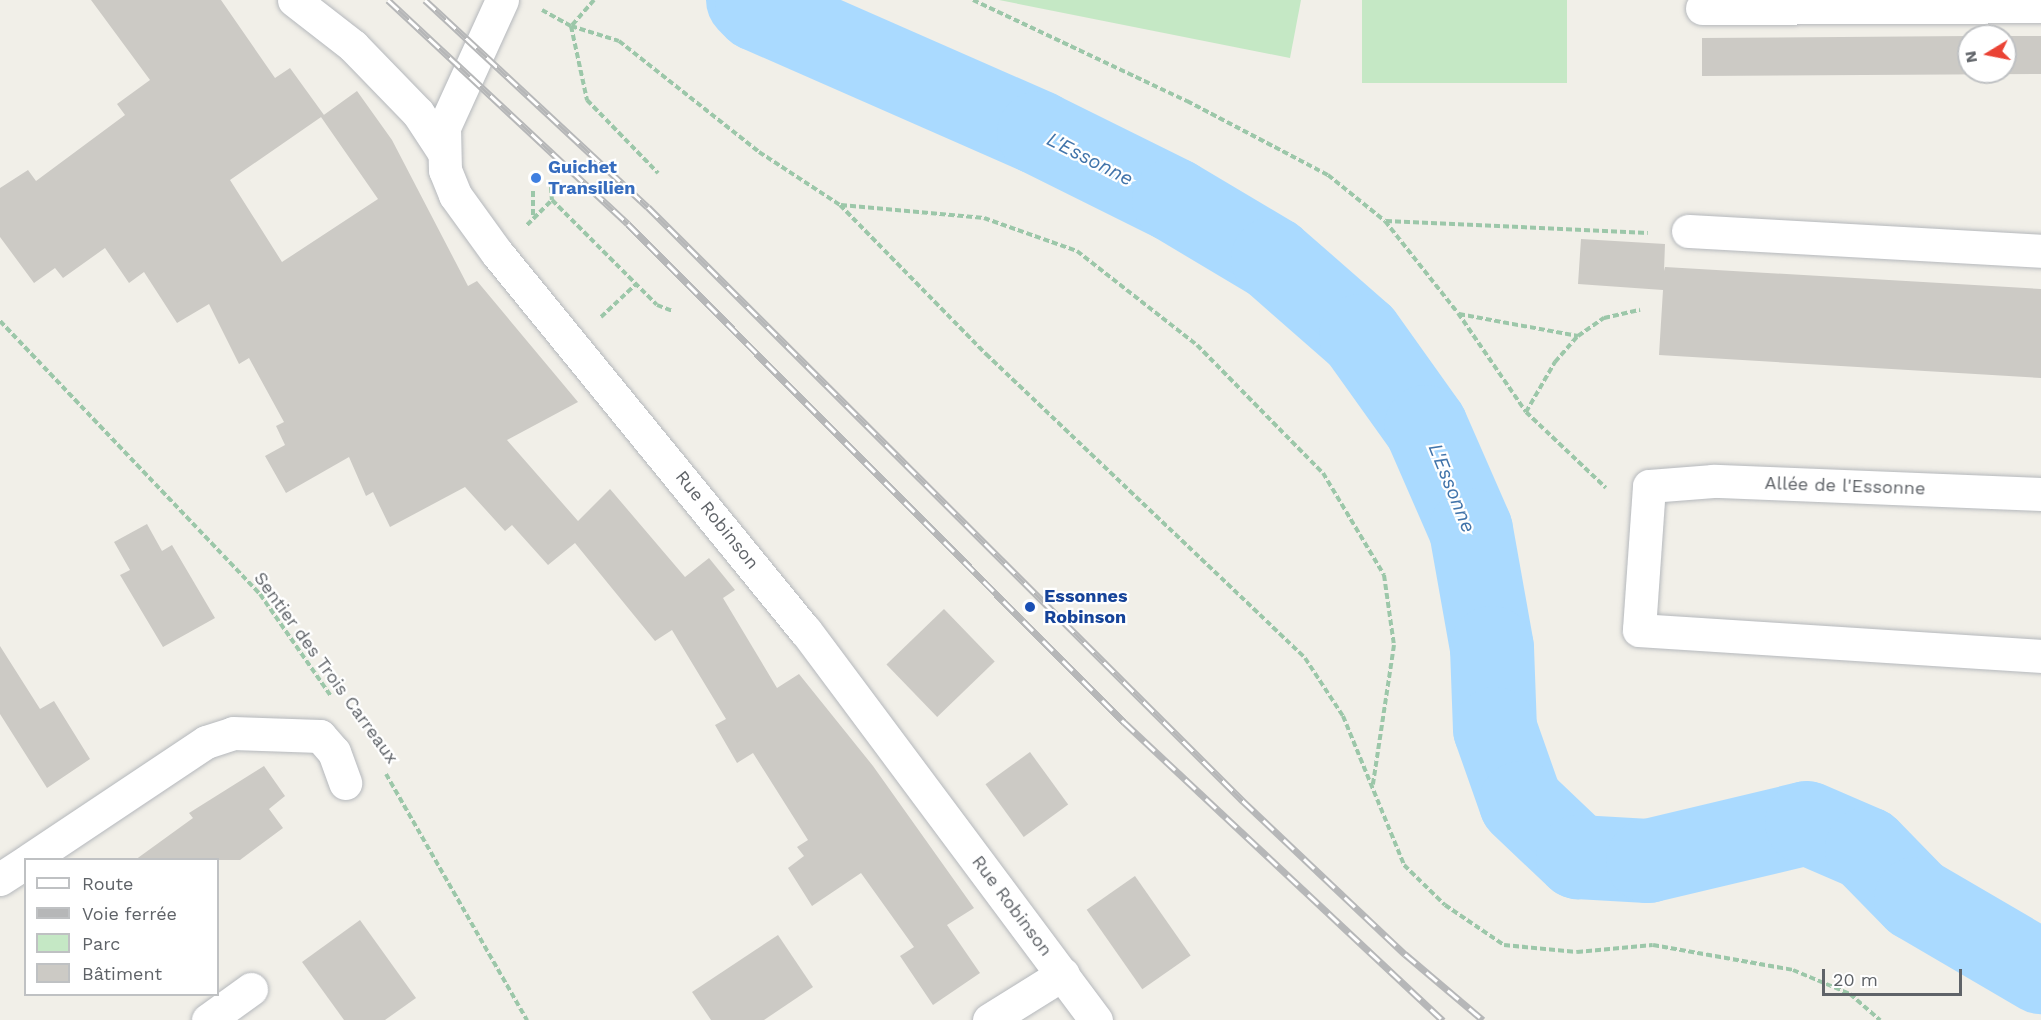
<!DOCTYPE html>
<meta charset="utf-8">
<style>
body{margin:0}
#map{position:relative;width:2041px;height:1020px;overflow:hidden;background:#f1efe8;font-family:"Work Sans",sans-serif}
div>[style]{position:absolute}
.green>*{inset:0;background:#c5e8c5;transform-origin:0 0}
.river>*{height:84px;margin:-42px;padding:0 42px;transform-origin:42px;border-radius:42px;background:#aadaff}
.building>*{inset:0;background:#cccac5;transform-origin:0 0}
.path>*{height:4px;margin-top:-2px;transform-origin:0;background:repeating-linear-gradient(90deg,#9cc7a9 0 6px,transparent 0 9px)}
.roads{filter:drop-shadow(0 0 2px #b5b8bc) drop-shadow(0 0 2px #b5b8bc)}
.minor>*{height:33px;margin:-16.5px;padding:0 16.5px;transform-origin:16.5px;border-radius:16.5px;background:#fff}
.rail>*{height:7px;margin-top:-3.5px;transform-origin:0;background:repeating-linear-gradient(90deg,#fff 0 14px,#b6b7b8 0 28px);box-sizing:border-box;border-block:2px solid #b6b7b8}
.dots>*{width:16px;height:16px;translate:-50% -50%;box-sizing:border-box;border:3px solid #fff;border-radius:50%}
span{translate:-50% -50%;white-space:nowrap;text-align:center;line-height:1.15;-webkit-text-stroke:4.5px #fff;paint-order:stroke}
.shop-label{font-size:18px;color:#366cbe;font-weight:700}
.left{translate:0 -50%;text-align:left}
.street-label{font-size:18px;color:#5f6368}
.transit-label{font-size:18px;color:#164399;font-weight:700}
.water-label{font-size:20px;color:#4174aa;font-style:italic}
.legend{position:absolute;left:24px;top:858px;width:195px;height:138px;box-sizing:border-box;background:#fff;border:2px solid #bfc1c3;margin:0;padding:8px 10px;list-style:none;font-size:18px;color:#5f6368}
.legend li{display:flex;align-items:center;gap:12px;height:30px}
.legend b{width:30px;border:2px solid #bfc1c3}
.north{position:absolute;left:1957px;top:24px;width:60px;height:60px;box-sizing:border-box;background:#fff;border:2px solid #bfc1c3;border-radius:50%;rotate:260deg;font-size:16px;font-weight:700;line-height:24px;text-align:center;color:#5f6368}
.north::after{content:'';display:block;margin:auto;width:21px;height:27px;background:#ea4335;clip-path:polygon(50% 0,100% 100%,50% 72%,0 100%)}
.scale{position:absolute;left:1822px;top:969px;width:140px;height:27px;box-sizing:border-box;border:3px solid #5f6368;border-top:0;padding-left:8px;font-size:18px;line-height:21px;white-space:nowrap;color:#5f6368;-webkit-text-stroke:4px #fff;paint-order:stroke}
</style>
<div id="map">
<div class="green">
<div style="clip-path:polygon(999px 0,1301px 0,1290px 58px)"></div>
<div style="left:1362px;top:0;width:205px;height:83px"></div>
</div>
<div class="river">
<div style="left:748px;top:0;width:13px;rotate:45deg"></div>
<div style="left:757px;top:9px;width:308px;rotate:23.7deg"></div>
<div style="left:1039px;top:133px;width:151px;rotate:26.4deg"></div>
<div style="left:1174px;top:200px;width:115px;rotate:30.8deg"></div>
<div style="left:1273px;top:259px;width:117px;rotate:41.2deg"></div>
<div style="left:1361px;top:336px;width:112px;rotate:54.5deg"></div>
<div style="left:1426px;top:427px;width:112px;rotate:66.4deg"></div>
<div style="left:1471px;top:530px;width:120px;rotate:79.9deg"></div>
<div style="left:1492px;top:648px;width:81px;rotate:87.9deg"></div>
<div style="left:1495px;top:729px;width:78px;rotate:70.6deg"></div>
<div style="left:1521px;top:803px;width:79px;rotate:43.5deg"></div>
<div style="left:1578px;top:857px;width:70px;rotate:3.3deg"></div>
<div style="left:1648px;top:861px;width:163px;rotate:-13.4deg"></div>
<div style="left:1807px;top:823px;width:65px;rotate:23.4deg"></div>
<div style="left:1867px;top:849px;width:70px;rotate:45.6deg"></div>
<div style="left:1916px;top:899px;width:145px;rotate:30.3deg"></div>
</div>
<div class="building">
<div style="clip-path:polygon(91px 0,221px 0,275px 78px,290px 68px,324px 115px,230px 180px,282px 262px,378px 199px,321px 117px,357px 91px,392px 140px,468px 286px,477px 281px,578px 402px,507px 440px,578px 521px,610px 489px,685px 577px,709px 558px,735px 590px,723px 598px,777px 688px,799px 674px,873px 766px,974px 908px,947px 925px,980px 973px,933px 1005px,900px 956px,914px 947px,861px 873px,812px 906px,788px 868px,804px 856px,797px 847px,808px 840px,753px 753px,737px 763px,715px 725px,726px 719px,672px 630px,655px 641px,575px 543px,548px 565px,512px 525px,505px 531px,465px 487px,390px 527px,373px 492px,366px 496px,349px 457px,286px 493px,265px 456px,285px 445px,276px 426px,284px 422px,249px 358px,239px 364px,209px 304px,177px 323px,144px 272px,129px 283px,105px 248px,63px 278px,55px 268px,34px 283px,0 237px,0 188px,28px 170px,36px 181px,125px 115px,117px 104px,150px 80px)"></div>
<div style="clip-path:polygon(1969px 36px,1969px 72px,2005px 72px,2005px 36px,1996px 36px,2041px 36px,2041px 74px,1702px 76px,1702px 38px)"></div>
<div style="clip-path:polygon(1581px 239px,1665px 244px,1664px 271px,1665px 267px,2041px 289px,2041px 378px,1659px 355px,1663px 290px,1578px 284px)"></div>
<div style="clip-path:polygon(147px 524px,162px 551px,172px 545px,215px 618px,163px 647px,120px 575px,130px 570px,114px 542px)"></div>
<div style="left:944px;top:609px;width:73px;height:80px;rotate:46deg"></div>
<div style="clip-path:polygon(0 646px,40px 709px,54px 701px,90px 759px,47px 788px,0 714px)"></div>
<div style="left:1030px;top:752px;width:65px;height:55px;rotate:54deg"></div>
<div style="clip-path:polygon(264px 766px,285px 796px,269px 809px,283px 828px,240px 860px,135px 860px,193px 818px,189px 813px)"></div>
<div style="left:1135px;top:876px;width:97px;height:59px;rotate:55deg"></div>
<div style="clip-path:polygon(360px 920px,416px 998px,385px 1020px,344px 1020px,302px 962px)"></div>
<div style="clip-path:polygon(778px 935px,813px 987px,764px 1020px,711px 1020px,692px 992px)"></div>
</div>
<div class="path">
<div style="left:594px;top:0;width:35px;rotate:131deg"></div>
<div style="left:571px;top:26px;width:76px;rotate:77.8deg"></div>
<div style="left:587px;top:100px;width:102px;rotate:45.8deg"></div>
<div style="left:973px;top:0;width:237px;rotate:25.3deg"></div>
<div style="left:1187px;top:101px;width:159px;rotate:27.7deg"></div>
<div style="left:1328px;top:175px;width:73px;rotate:38.9deg"></div>
<div style="left:1385px;top:221px;width:117px;rotate:51.6deg"></div>
<div style="left:1458px;top:313px;width:120px;rotate:55.5deg"></div>
<div style="left:1526px;top:412px;width:110px;rotate:43.5deg"></div>
<div style="left:542px;top:10px;width:33px;rotate:29deg"></div>
<div style="left:571px;top:26px;width:50px;rotate:17.4deg"></div>
<div style="left:619px;top:41px;width:179px;rotate:38.4deg"></div>
<div style="left:759px;top:152px;width:97px;rotate:33.2deg"></div>
<div style="left:840px;top:205px;width:209px;rotate:45.6deg"></div>
<div style="left:986px;top:354px;width:441px;rotate:43.6deg"></div>
<div style="left:1305px;top:658px;width:69px;rotate:56.8deg"></div>
<div style="left:1343px;top:716px;width:161px;rotate:67.7deg"></div>
<div style="left:1404px;top:865px;width:57px;rotate:44.3deg"></div>
<div style="left:1445px;top:905px;width:71px;rotate:34.1deg"></div>
<div style="left:1504px;top:945px;width:73px;rotate:5.5deg"></div>
<div style="left:1577px;top:952px;width:76px;rotate:-5.3deg"></div>
<div style="left:1653px;top:945px;width:142px;rotate:10.1deg"></div>
<div style="left:1793px;top:970px;width:62px;rotate:22.8deg"></div>
<div style="left:1850px;top:994px;width:40px;rotate:41deg"></div>
<div style="left:551px;top:187px;width:13px;rotate:86deg"></div>
<div style="left:533px;top:191px;width:26px;rotate:90deg"></div>
<div style="left:841px;top:205px;width:144px;rotate:5.2deg"></div>
<div style="left:984px;top:218px;width:99px;rotate:19.5deg"></div>
<div style="left:1077px;top:251px;width:152px;rotate:38.1deg"></div>
<div style="left:1197px;top:345px;width:180px;rotate:45.5deg"></div>
<div style="left:1323px;top:473px;width:119px;rotate:59.1deg"></div>
<div style="left:1384px;top:575px;width:71px;rotate:81.9deg"></div>
<div style="left:1394px;top:645px;width:141px;rotate:98.6deg"></div>
<div style="left:1386px;top:221px;width:262px;rotate:2.6deg"></div>
<div style="left:527px;top:225px;width:35px;rotate:-45deg"></div>
<div style="left:552px;top:200px;width:148px;rotate:45deg"></div>
<div style="left:657px;top:305px;width:17px;rotate:21deg"></div>
<div style="left:1459px;top:314px;width:121px;rotate:10.5deg"></div>
<div style="left:601px;top:317px;width:48px;rotate:-43.3deg"></div>
<div style="left:0;top:321px;width:377px;rotate:46.4deg"></div>
<div style="left:260px;top:594px;width:124px;rotate:55.2deg"></div>
<div style="left:1526px;top:412px;width:58px;rotate:-59.9deg"></div>
<div style="left:1555px;top:362px;width:35px;rotate:-49deg"></div>
<div style="left:1578px;top:336px;width:32px;rotate:-35deg"></div>
<div style="left:1604px;top:318px;width:37px;rotate:-13deg"></div>
<div style="left:386px;top:774px;width:284px;rotate:60.2deg"></div>
</div>
<div class="roads">
<div class="minor">
<div style="left:294px;top:0;width:75px;rotate:37.9deg"></div>
<div style="left:353px;top:46px;width:93px;rotate:45.9deg"></div>
<div style="left:418px;top:113px;width:45px;rotate:56.7deg"></div>
<div style="left:502px;top:0;width:140px;rotate:114.5deg"></div>
<div style="left:444px;top:127px;width:43px;rotate:88.7deg"></div>
<div style="left:445px;top:170px;width:27px;rotate:68deg"></div>
<div style="left:455px;top:195px;width:72px;rotate:54.1deg"></div>
<div style="left:497px;top:253px;width:487px;rotate:50.8deg"></div>
<div style="left:805px;top:630px;width:487px;rotate:53.3deg"></div>
<div style="left:1702px;top:8px;width:339px;rotate:-0.3deg"></div>
<div style="left:1688px;top:231px;width:354px;rotate:3.2deg"></div>
<div style="left:2041px;top:494px;width:328px;rotate:-177.7deg"></div>
<div style="left:1713px;top:481px;width:64px;rotate:175.5deg"></div>
<div style="left:1649px;top:486px;width:144px;rotate:94deg"></div>
<div style="left:1639px;top:630px;width:403px;rotate:3.7deg"></div>
<div style="left:29px;top:860px;width:213px;rotate:-33.7deg"></div>
<div style="left:206px;top:742px;width:28px;rotate:-18deg"></div>
<div style="left:233px;top:733px;width:87px;rotate:2deg"></div>
<div style="left:320px;top:736px;width:21px;rotate:49deg"></div>
<div style="left:334px;top:752px;width:33px;rotate:70deg"></div>
<div style="left:0;top:879px;width:31px;rotate:-33deg"></div>
<div style="left:208px;top:1020px;width:53px;rotate:-35.8deg"></div>
<div style="left:989px;top:1020px;width:87px;rotate:-31.9deg"></div>
</div>
</div>
<div class="rail">
<div style="left:388px;top:0;width:328px;rotate:43deg"></div>
<div style="left:628px;top:224px;width:703px;rotate:45.12deg"></div>
<div style="left:1124px;top:722px;width:437px;rotate:43.1deg"></div>
<div style="left:425px;top:0;width:304px;rotate:42.9deg"></div>
<div style="left:648px;top:207px;width:841px;rotate:44.95deg"></div>
<div style="left:1243px;top:801px;width:223px;rotate:43.4deg"></div>
<div style="left:1405px;top:954px;width:102px;rotate:40.2deg"></div>
</div>
<div class="dots">
<div style="left:536px;top:178px;background:#3f7fe0"></div>
<div style="left:1030px;top:607px;background:#1a4fb4"></div>
</div>
<div class="shop-label">
<span class="left" style="left:548px;top:178px">Guichet<br>Transilien</span>
</div>
<div class="street-label">
<span style="left:1845px;top:486px;rotate:2deg">Allée de l'Essonne</span>
<span style="left:717px;top:520px;rotate:51deg">Rue Robinson</span>
<span style="left:326px;top:668px;rotate:54deg">Sentier des Trois Carreaux</span>
<span style="left:1012px;top:906px;rotate:53deg">Rue Robinson</span>
</div>
<div class="transit-label">
<span class="left" style="left:1044px;top:607px">Essonnes<br>Robinson</span>
</div>
<div class="water-label">
<span style="left:1090px;top:159px;rotate:27deg">L'Essonne</span>
<span style="left:1452px;top:488px;rotate:68deg">L'Essonne</span>
</div>
<ul class="legend">
<li><b style="height:8px;background:#fff"></b>Route</li>
<li><b style="height:8px;background:#b6b7b8"></b>Voie ferrée</li>
<li><b style="height:16px;background:#c5e8c5"></b>Parc</li>
<li><b style="height:16px;background:#cccac5"></b>Bâtiment</li>
</ul>
<div class="north">N</div>
<div class="scale">20 m</div>
</div>
